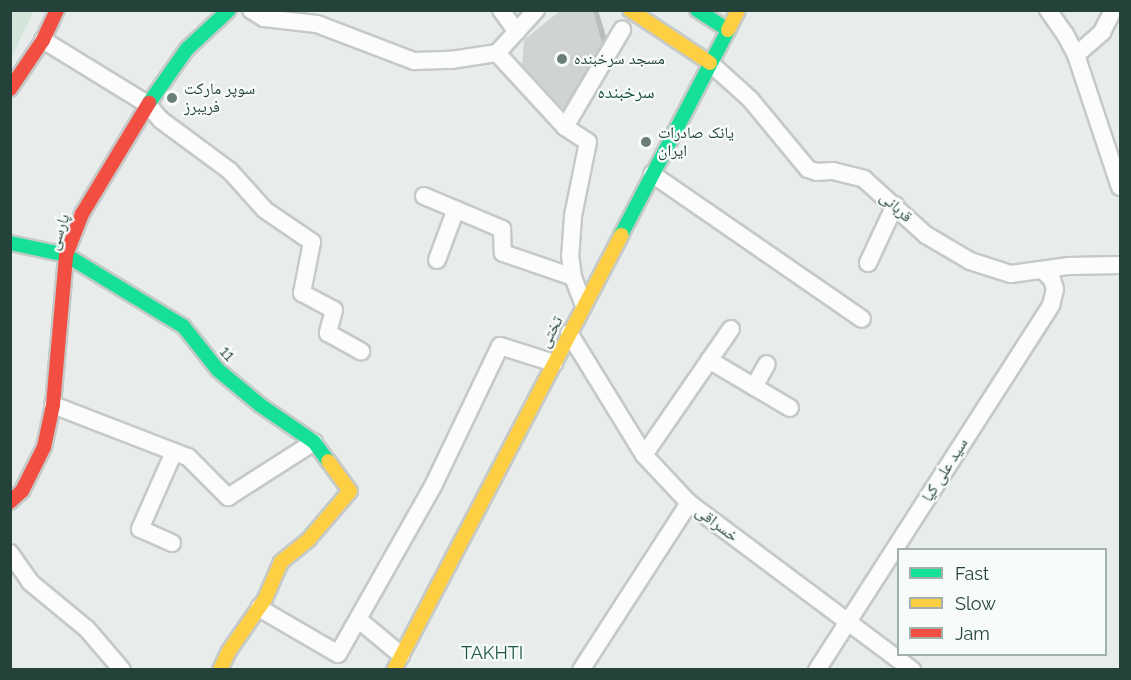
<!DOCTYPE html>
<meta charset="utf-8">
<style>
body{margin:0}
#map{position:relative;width:1131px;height:680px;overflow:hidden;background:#e8edeb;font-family:Raleway,"Noto Naskh Arabic",sans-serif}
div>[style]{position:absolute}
.green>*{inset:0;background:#d1e6d8}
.shadow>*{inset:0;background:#0003}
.building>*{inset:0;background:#cfd4d2}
.roads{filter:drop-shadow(2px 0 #c5cac8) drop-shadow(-2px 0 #c5cac8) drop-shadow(0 2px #c5cac8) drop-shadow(0 -2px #c5cac8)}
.street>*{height:16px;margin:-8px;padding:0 8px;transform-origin:8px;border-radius:8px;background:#fcfcfc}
.fast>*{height:14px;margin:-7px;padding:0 7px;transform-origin:7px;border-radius:7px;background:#16e098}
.slow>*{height:14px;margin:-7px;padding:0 7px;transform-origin:7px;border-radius:7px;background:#ffcf43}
.jam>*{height:14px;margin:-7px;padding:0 7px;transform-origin:7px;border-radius:7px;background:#f24e42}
.dots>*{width:16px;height:16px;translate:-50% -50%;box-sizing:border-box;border:3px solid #f7fbf9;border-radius:50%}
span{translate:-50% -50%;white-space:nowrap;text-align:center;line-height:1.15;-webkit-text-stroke:4.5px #f7fbf9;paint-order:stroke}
.poi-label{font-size:16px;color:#24423a}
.left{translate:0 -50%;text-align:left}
.street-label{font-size:16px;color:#24423a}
.neighbourhood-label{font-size:18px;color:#1f5548}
.frame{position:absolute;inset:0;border:12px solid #24423a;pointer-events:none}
.legend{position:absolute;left:897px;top:548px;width:210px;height:108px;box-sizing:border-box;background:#f7fbf9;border:2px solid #a3b1ad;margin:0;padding:8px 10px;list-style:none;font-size:18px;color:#24423a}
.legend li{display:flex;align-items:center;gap:12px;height:30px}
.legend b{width:30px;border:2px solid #a3b1ad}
</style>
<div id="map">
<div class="green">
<i style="clip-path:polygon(11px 10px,34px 11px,11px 58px,10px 11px)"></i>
</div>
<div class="shadow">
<i style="clip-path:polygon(563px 10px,598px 10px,611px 52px,573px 117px,524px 64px)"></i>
</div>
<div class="building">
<i style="clip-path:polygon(561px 10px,593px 10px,602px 43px,563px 109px,522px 65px,524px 40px)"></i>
</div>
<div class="roads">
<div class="street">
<i style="left:251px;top:10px;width:15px;rotate:32deg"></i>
<i style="left:264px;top:18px;width:53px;rotate:6.5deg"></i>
<i style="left:317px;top:24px;width:104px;rotate:20.9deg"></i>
<i style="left:414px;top:61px;width:37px;rotate:-2deg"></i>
<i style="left:451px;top:60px;width:47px;rotate:-8.7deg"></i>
<i style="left:497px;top:53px;width:58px;rotate:-47.8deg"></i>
<i style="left:501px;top:10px;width:27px;rotate:54deg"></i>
<i style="left:1048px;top:10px;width:29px;rotate:55deg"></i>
<i style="left:1065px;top:34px;width:24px;rotate:62deg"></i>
<i style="left:1076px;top:55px;width:139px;rotate:71.6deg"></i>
<i style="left:43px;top:40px;width:122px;rotate:31.6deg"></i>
<i style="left:147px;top:104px;width:21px;rotate:49deg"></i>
<i style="left:161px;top:120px;width:86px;rotate:36.5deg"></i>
<i style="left:230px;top:171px;width:52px;rotate:48.1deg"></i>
<i style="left:265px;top:210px;width:57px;rotate:34.2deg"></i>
<i style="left:312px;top:242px;width:52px;rotate:101.1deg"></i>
<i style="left:302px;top:293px;width:36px;rotate:28deg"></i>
<i style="left:334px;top:310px;width:24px;rotate:105deg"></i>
<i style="left:328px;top:333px;width:38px;rotate:29deg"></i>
<i style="left:497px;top:53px;width:100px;rotate:47.4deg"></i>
<i style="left:565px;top:127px;width:27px;rotate:33deg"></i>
<i style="left:588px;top:142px;width:76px;rotate:101.5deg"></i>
<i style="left:573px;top:216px;width:39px;rotate:94deg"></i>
<i style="left:570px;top:255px;width:22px;rotate:82deg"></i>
<i style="left:573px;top:277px;width:30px;rotate:69deg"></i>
<i style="left:1076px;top:55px;width:35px;rotate:-41deg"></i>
<i style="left:1102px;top:32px;width:25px;rotate:-63deg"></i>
<i style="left:710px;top:63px;width:54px;rotate:42deg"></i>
<i style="left:750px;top:99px;width:91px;rotate:50.4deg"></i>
<i style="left:808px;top:169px;width:9px;rotate:18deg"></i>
<i style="left:817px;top:172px;width:16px;rotate:-4deg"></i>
<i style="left:833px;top:171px;width:32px;rotate:14deg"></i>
<i style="left:864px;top:179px;width:84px;rotate:42.1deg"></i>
<i style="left:926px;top:235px;width:51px;rotate:30.6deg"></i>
<i style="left:970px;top:261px;width:43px;rotate:17.6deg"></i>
<i style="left:1011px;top:274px;width:59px;rotate:-7.9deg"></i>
<i style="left:1069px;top:266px;width:51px;rotate:-1.1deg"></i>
<i style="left:565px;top:127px;width:113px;rotate:-59.6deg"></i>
<i style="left:652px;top:174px;width:255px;rotate:34.6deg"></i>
<i style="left:424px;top:196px;width:85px;rotate:22.9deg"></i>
<i style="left:502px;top:229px;width:24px;rotate:88deg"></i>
<i style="left:503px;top:253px;width:74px;rotate:18.9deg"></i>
<i style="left:437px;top:260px;width:54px;rotate:-69.6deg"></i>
<i style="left:868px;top:263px;width:64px;rotate:-65deg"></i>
<i style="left:569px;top:333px;width:143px;rotate:58.4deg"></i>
<i style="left:644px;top:455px;width:66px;rotate:46.8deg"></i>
<i style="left:689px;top:503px;width:279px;rotate:36.8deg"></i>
<i style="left:709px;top:360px;width:94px;rotate:30.7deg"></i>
<i style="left:754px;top:387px;width:26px;rotate:-61deg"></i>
<i style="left:53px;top:405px;width:145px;rotate:21.1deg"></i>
<i style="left:188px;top:457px;width:57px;rotate:45deg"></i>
<i style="left:228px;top:497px;width:102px;rotate:-32.6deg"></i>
<i style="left:644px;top:455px;width:153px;rotate:-55.4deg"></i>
<i style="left:172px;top:543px;width:35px;rotate:-156deg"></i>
<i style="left:140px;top:529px;width:84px;rotate:-66.2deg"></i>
<i style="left:10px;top:553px;width:35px;rotate:55deg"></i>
<i style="left:30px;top:582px;width:74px;rotate:39.5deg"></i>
<i style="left:87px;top:629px;width:54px;rotate:49.5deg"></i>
<i style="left:259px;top:608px;width:91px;rotate:30.2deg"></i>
<i style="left:338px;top:654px;width:195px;rotate:-60.5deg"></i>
<i style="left:434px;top:484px;width:153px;rotate:-64.4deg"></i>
<i style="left:500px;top:346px;width:57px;rotate:17.5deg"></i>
<i style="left:359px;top:620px;width:55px;rotate:39.8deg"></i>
<i style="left:581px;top:670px;width:199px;rotate:-57.1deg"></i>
<i style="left:817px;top:670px;width:434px;rotate:-57.3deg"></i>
<i style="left:1051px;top:305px;width:16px;rotate:-76deg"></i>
<i style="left:1055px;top:289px;width:10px;rotate:-107deg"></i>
<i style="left:1052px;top:279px;width:13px;rotate:-138deg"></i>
</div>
<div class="fast">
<i style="left:149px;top:103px;width:66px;rotate:-54.9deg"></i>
<i style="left:187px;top:49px;width:57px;rotate:-42.9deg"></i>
<i style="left:621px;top:235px;width:231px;rotate:-62.4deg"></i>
<i style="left:728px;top:30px;width:37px;rotate:-147deg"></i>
<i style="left:10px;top:243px;width:57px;rotate:12.1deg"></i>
<i style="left:66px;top:255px;width:137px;rotate:31.3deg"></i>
<i style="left:183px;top:326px;width:56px;rotate:51.5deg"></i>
<i style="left:218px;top:370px;width:55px;rotate:39.8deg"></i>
<i style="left:260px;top:405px;width:65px;rotate:34.4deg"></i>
<i style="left:314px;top:442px;width:24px;rotate:54deg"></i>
</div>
<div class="slow">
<i style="left:630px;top:10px;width:96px;rotate:33.5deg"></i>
<i style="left:728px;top:30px;width:22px;rotate:-63deg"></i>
<i style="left:220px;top:670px;width:21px;rotate:-65deg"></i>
<i style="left:229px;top:651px;width:63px;rotate:-55.3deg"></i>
<i style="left:265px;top:599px;width:40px;rotate:-66.6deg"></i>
<i style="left:281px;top:562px;width:36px;rotate:-39deg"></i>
<i style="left:309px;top:539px;width:63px;rotate:-49.5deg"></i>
<i style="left:350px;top:491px;width:37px;rotate:-126deg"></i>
<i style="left:394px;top:670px;width:491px;rotate:-62.4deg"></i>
</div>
<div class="jam">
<i style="left:10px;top:89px;width:59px;rotate:-56deg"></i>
<i style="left:43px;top:40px;width:33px;rotate:-65deg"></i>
<i style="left:10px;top:502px;width:16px;rotate:-43deg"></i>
<i style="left:22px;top:491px;width:49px;rotate:-63.4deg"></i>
<i style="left:44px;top:447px;width:43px;rotate:-77.9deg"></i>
<i style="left:53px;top:405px;width:151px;rotate:-85deg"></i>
<i style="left:66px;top:255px;width:44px;rotate:-68.7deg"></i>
<i style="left:82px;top:214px;width:130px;rotate:-58.9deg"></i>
</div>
</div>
<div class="dots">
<i style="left:562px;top:59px;background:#697e78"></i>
<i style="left:172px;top:98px;background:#697e78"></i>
<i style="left:646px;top:142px;background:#697e78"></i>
</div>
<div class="poi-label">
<span class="left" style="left:574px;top:59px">مسجد سرخبنده</span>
<span class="left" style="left:184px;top:98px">سوپر مارکت<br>فریبرز</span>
<span class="left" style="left:658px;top:142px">یانک صادرات<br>ایران</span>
</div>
<div class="street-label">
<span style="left:896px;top:207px;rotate:42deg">قربانی</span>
<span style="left:59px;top:232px;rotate:-71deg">پارسی</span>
<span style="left:551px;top:332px;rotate:-62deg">تختی</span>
<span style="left:227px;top:354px;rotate:48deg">11</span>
<span style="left:945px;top:470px;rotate:-58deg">سید علی کیا</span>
<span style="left:717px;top:524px;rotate:37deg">خسراقی</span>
</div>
<div class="neighbourhood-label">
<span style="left:626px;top:92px">سرخبنده</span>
<span style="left:492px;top:653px">TAKHTI</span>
</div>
<div class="frame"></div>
<ul class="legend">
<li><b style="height:8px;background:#16e098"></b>Fast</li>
<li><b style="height:8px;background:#ffcf43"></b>Slow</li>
<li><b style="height:8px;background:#f24e42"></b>Jam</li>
</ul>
</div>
